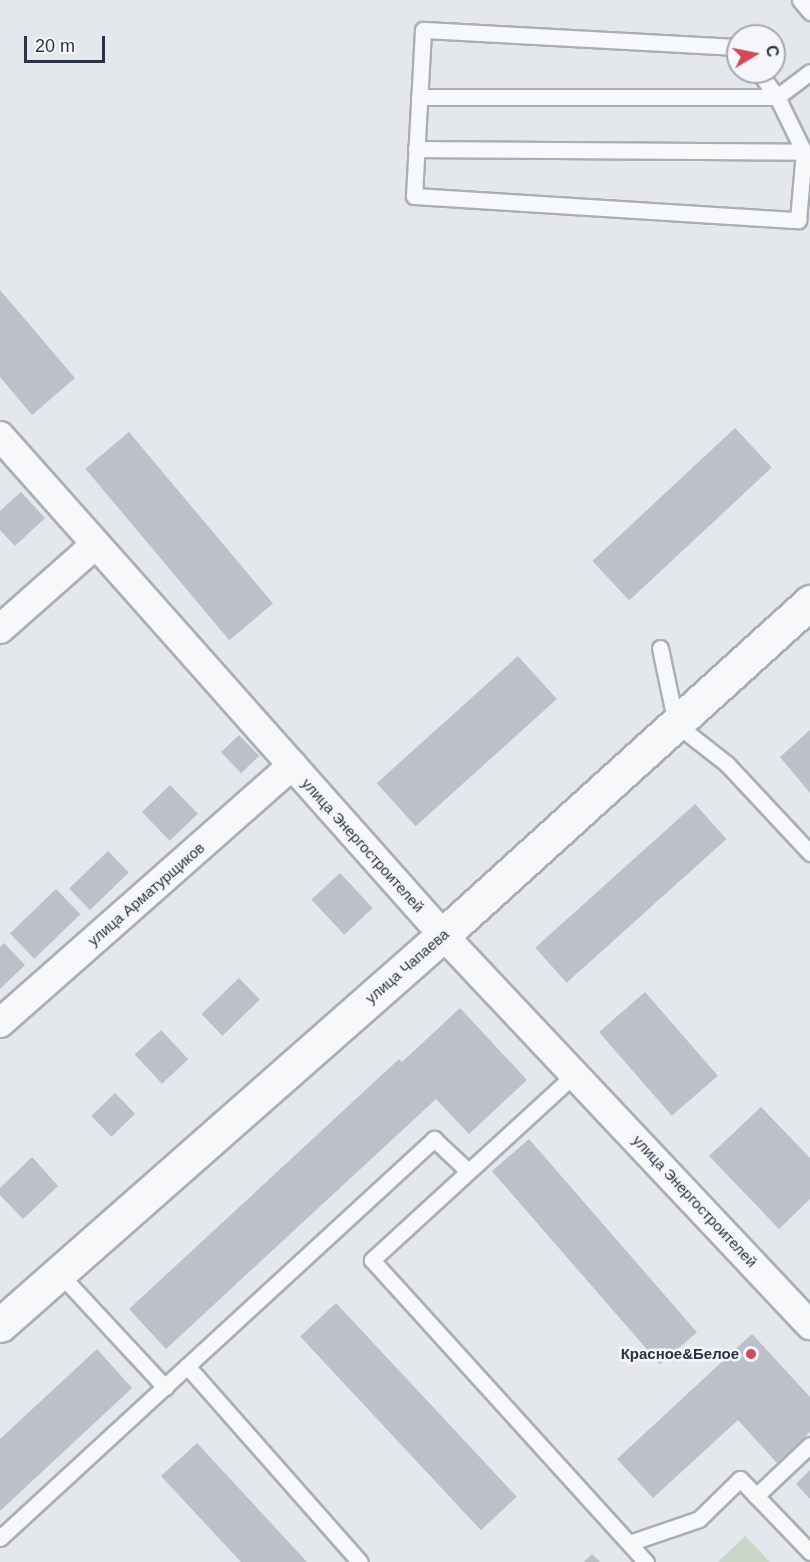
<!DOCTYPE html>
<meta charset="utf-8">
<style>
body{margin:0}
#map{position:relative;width:810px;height:1562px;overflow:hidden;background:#e4e7ec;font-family:Arial,sans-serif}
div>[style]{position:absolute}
.green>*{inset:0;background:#c9d6c5}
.building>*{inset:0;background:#bbc0ca;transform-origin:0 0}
.roads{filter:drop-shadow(2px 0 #a9aeb7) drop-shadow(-2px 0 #a9aeb7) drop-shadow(0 2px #a9aeb7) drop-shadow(0 -2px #a9aeb7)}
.service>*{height:15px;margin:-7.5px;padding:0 7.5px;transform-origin:7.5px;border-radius:7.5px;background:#f7f8fa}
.minor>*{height:28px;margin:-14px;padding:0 14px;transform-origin:14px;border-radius:14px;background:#f7f8fa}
.tertiary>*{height:33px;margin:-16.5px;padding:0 16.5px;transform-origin:16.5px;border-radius:16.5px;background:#f7f8fa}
.dots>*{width:16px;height:16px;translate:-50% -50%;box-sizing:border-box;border:3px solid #f4f6f9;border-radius:50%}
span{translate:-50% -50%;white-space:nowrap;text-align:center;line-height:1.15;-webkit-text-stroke:5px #f4f6f9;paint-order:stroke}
.street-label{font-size:15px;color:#2b3445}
.poi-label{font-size:15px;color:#2b3445;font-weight:700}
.right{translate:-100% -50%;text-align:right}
.north{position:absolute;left:726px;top:24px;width:60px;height:60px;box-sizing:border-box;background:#f4f6f9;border:2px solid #a4a8b1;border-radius:50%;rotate:80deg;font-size:16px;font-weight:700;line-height:24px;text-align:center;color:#2b3445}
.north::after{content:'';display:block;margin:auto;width:21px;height:27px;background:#d1495b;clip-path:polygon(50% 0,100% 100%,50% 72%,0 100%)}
.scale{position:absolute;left:24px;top:36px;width:81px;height:27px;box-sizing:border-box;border:3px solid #2b3445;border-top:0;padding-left:8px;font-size:18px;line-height:21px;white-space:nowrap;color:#2b3445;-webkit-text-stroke:4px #f4f6f9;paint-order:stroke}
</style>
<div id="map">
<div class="green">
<i style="clip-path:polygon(745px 1536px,770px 1562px,718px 1562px)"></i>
</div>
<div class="building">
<i style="clip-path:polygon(0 290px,75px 378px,32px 415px,0 377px)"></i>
<i style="left:735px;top:428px;width:54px;height:195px;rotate:47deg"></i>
<i style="left:129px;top:432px;width:224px;height:57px;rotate:50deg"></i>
<i style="clip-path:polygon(21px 492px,45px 518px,15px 546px,0 530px,0 511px)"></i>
<i style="left:518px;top:656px;width:58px;height:190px;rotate:48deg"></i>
<i style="clip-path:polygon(810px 730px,810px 793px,780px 757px)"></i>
<i style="left:239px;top:735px;width:29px;height:25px;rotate:46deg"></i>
<i style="left:170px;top:785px;width:40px;height:39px;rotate:46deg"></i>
<i style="left:695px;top:804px;width:47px;height:215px;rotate:48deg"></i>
<i style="left:108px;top:851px;width:30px;height:54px;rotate:46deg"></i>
<i style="left:340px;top:873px;width:48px;height:39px;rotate:47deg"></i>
<i style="left:56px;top:889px;width:35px;height:64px;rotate:46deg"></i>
<i style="clip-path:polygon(4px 943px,25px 965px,0 989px,0 947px)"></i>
<i style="left:239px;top:978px;width:30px;height:52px;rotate:46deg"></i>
<i style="left:645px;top:992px;width:111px;height:61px;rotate:49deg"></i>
<i style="clip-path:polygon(460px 1008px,527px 1080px,469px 1134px,436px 1099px,166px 1349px,129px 1309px,399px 1059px,402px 1062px)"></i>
<i style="left:161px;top:1030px;width:40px;height:36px;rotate:47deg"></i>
<i style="left:115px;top:1093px;width:29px;height:33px;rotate:46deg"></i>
<i style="clip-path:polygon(761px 1107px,810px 1158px,810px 1199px,779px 1229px,709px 1156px)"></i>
<i style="left:529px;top:1139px;width:256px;height:49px;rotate:49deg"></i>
<i style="clip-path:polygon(32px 1157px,58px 1186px,23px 1219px,0 1195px,0 1188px)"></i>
<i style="left:336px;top:1303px;width:265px;height:49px;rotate:47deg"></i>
<i style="clip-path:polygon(752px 1334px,810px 1397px,810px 1432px,777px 1463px,738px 1420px,653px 1498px,617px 1459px)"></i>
<i style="clip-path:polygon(97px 1349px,132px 1388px,0 1511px,0 1439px)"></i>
<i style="clip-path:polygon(197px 1443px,307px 1562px,241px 1562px,161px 1476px)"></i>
<i style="clip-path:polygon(810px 1470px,810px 1499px,796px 1484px)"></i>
<i style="clip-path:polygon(592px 1554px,600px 1562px,584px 1562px)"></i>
</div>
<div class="roads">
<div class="service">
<i style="left:800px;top:0;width:16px;rotate:50deg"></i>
<i style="left:738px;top:47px;width:315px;rotate:-176.9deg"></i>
<i style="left:423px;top:30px;width:166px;rotate:93.1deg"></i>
<i style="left:414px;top:196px;width:385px;rotate:3.6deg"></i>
<i style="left:798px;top:220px;width:68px;rotate:-85deg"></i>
<i style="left:804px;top:152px;width:61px;rotate:-116.1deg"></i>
<i style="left:777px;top:97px;width:31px;rotate:-126deg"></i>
<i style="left:419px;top:97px;width:358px"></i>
<i style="left:777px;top:97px;width:41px;rotate:-37.1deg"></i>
<i style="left:416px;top:149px;width:388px;rotate:0.4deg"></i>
<i style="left:660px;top:648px;width:78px;rotate:78.1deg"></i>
<i style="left:676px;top:724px;width:65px;rotate:38.1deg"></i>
<i style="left:727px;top:764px;width:122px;rotate:47deg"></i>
<i style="left:576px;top:1073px;width:277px;rotate:137.5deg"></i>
<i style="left:372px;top:1260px;width:408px;rotate:47.8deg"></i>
<i style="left:59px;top:1273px;width:156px;rotate:47.1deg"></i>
<i style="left:187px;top:1366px;width:261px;rotate:48.6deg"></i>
<i style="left:756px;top:1496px;width:74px;rotate:-43.4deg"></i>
<i style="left:0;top:1538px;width:590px;rotate:-42.59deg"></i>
<i style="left:434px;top:1139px;width:45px;rotate:43.2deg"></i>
<i style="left:629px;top:1543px;width:74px;rotate:-18.9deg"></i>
<i style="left:699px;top:1519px;width:57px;rotate:-44.3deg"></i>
<i style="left:740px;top:1479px;width:101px;rotate:46.2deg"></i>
</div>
<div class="minor">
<i style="left:0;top:436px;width:667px;rotate:48.4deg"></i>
<i style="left:443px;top:935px;width:536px;rotate:46.74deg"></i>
<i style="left:0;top:629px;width:128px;rotate:-41.5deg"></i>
<i style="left:0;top:1023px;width:390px;rotate:-41.4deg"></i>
</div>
<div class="tertiary">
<i style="left:0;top:1325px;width:590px;rotate:-41.36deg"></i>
<i style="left:443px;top:935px;width:496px;rotate:-42.2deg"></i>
</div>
</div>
<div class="dots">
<i style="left:751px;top:1354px;background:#d1495b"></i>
</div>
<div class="street-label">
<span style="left:363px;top:845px;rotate:48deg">улица Энергостроителей</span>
<span style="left:146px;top:894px;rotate:-41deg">улица Арматурщиков</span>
<span style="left:407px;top:966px;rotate:-41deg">улица Чапаева</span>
<span style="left:695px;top:1201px;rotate:47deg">улица Энергостроителей</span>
</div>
<div class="poi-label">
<span class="right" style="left:739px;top:1354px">Красное&amp;Белое</span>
</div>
<div class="north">С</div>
<div class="scale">20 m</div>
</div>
